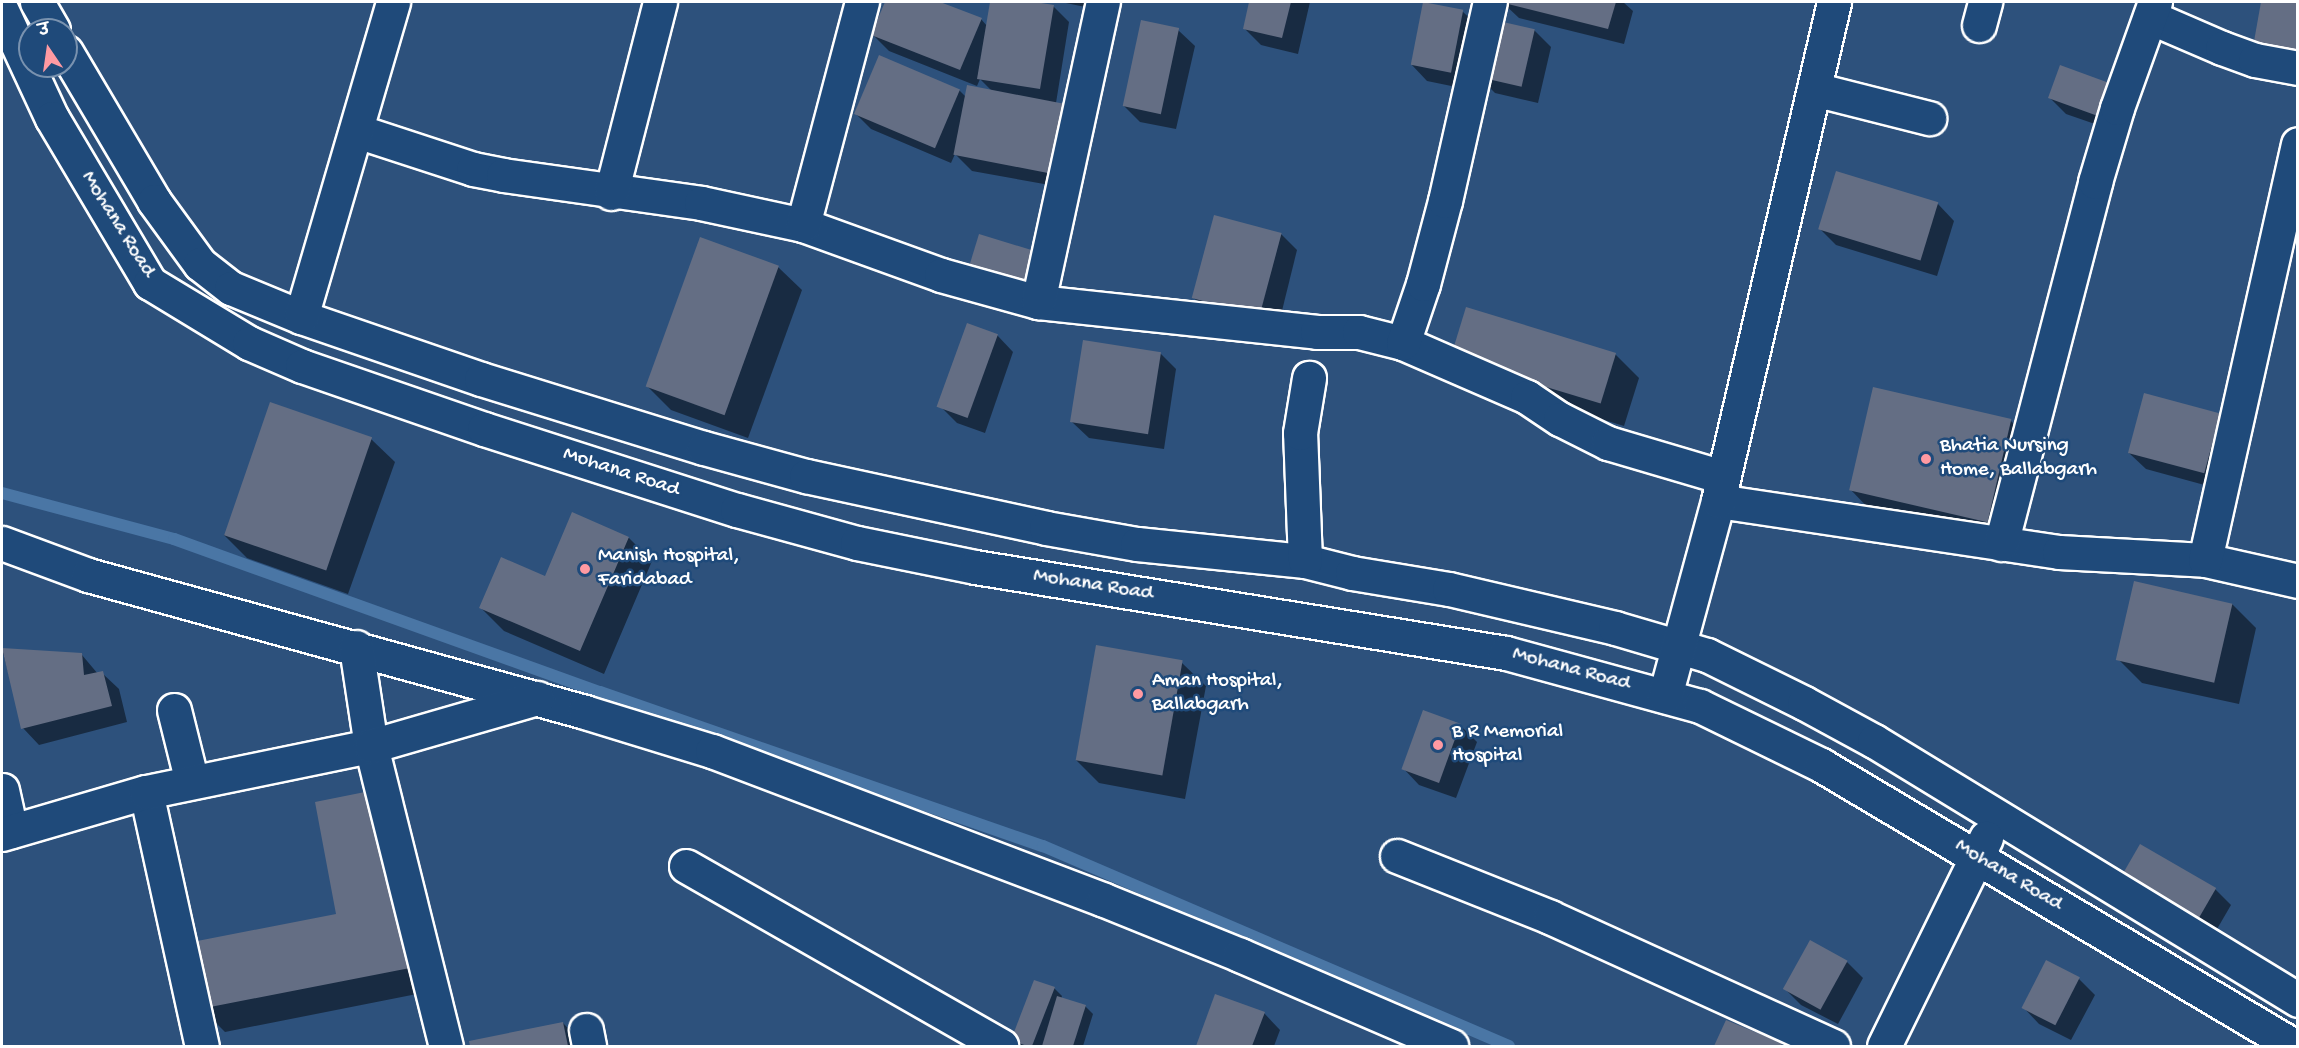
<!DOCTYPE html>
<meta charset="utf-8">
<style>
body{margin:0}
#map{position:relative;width:2299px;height:1048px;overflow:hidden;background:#2d517c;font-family:"Gochi Hand","Playpen Sans Deva",sans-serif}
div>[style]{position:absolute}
.shadow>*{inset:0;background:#0007}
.stream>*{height:12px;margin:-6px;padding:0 6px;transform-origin:6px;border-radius:6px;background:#4a76a5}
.building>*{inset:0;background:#646e84;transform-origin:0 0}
.roads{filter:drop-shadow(2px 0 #fff) drop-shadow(-2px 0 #fff) drop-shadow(0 2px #fff) drop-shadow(0 -2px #fff)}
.minor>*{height:33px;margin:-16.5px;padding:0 16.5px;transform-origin:16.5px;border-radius:16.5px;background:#1f4a7a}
.dots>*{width:16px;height:16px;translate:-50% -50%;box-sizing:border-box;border:3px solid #1f4a7a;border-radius:50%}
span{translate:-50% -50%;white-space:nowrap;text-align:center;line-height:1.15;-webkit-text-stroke:5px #1f4a7a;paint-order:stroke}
.street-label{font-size:21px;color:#fff}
.poi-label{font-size:21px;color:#fff}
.left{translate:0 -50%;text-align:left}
.frame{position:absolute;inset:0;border:3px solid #fff;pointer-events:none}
.north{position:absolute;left:18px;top:18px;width:60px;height:60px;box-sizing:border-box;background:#1f4a7a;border:2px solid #7992af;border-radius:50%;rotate:347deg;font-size:16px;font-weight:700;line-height:24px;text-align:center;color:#fff}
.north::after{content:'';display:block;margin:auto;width:21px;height:27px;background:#ff9aa2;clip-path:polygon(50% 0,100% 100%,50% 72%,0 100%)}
</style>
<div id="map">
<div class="shadow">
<i style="clip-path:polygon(886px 2px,936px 2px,981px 19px,987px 26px,991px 2px,1026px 2px,1053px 6px,1069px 22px,1056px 103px,1072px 189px,972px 171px,955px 154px,951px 163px,871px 129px,855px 113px,959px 90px,966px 97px,992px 91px,980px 79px,977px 86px,889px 51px,873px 35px)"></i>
<i style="clip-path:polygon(1061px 2px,1102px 2px,1100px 10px)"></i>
<i style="clip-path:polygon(1251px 2px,1310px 2px,1298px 54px,1261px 45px,1245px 29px)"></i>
<i style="clip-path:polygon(1502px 2px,1623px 2px,1633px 11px,1624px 44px,1519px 18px)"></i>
<i style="clip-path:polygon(1462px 11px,1479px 27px,1466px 89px,1427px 81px,1411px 64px)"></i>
<i style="clip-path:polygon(1178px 30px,1195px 46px,1176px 129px,1140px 122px,1124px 106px)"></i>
<i style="clip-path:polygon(1534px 30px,1551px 47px,1538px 103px,1495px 93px,1479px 77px)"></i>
<i style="clip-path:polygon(2061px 67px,2118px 132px,2066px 114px,2050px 98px)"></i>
<i style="clip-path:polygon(1938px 204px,1954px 221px,1937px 276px,1836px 245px,1819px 228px)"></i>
<i style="clip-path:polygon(1281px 234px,1297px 250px,1277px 331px,1210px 314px,1194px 298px)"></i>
<i style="clip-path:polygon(778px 267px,802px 290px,748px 438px,671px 410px,648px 387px)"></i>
<i style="clip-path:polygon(997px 335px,1013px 352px,985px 433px,957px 423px,941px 407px)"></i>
<i style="clip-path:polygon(1160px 353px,1176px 369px,1164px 449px,1089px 438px,1072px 422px)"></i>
<i style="clip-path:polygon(1615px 354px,1639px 378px,1624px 426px,1476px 381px)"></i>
<i style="clip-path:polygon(2219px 415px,2235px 431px,2219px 489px,2146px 469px,2129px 453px)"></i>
<i style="clip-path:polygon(2011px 421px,2034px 445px,2010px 545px,1873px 513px,1850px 489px)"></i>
<i style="clip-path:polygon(371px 439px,395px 462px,348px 594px,247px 558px,224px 535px)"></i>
<i style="clip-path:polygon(572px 514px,629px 538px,652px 561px,604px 674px,504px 631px,481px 608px,546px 578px)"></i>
<i style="clip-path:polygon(2232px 604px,2256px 628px,2239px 704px,2142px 683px,2119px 660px)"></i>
<i style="clip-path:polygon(2px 649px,82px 655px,98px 674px,102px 673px,119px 689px,127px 722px,39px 745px,23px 728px)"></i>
<i style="clip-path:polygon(1182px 663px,1206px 686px,1185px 799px,1099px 783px,1076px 760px)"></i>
<i style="clip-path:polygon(1460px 725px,1477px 742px,1456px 798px,1419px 785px,1403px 768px)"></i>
<i style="clip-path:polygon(317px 803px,432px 991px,225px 1032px,201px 1008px,338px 916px)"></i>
<i style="clip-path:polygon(2215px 889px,2231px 905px,2206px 948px,2131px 904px)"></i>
<i style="clip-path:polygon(1847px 962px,1863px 978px,1838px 1024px,1801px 1005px,1785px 989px)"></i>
<i style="clip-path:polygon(2079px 979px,2095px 995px,2071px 1040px,2039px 1024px,2023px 1007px)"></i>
<i style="clip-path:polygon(1054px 988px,1062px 996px,1061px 999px,1085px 1006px,1093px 1014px,1083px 1046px,1020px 1046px,1013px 1040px)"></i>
<i style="clip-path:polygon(1216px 996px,1264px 1013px,1280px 1030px,1274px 1046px,1198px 1046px)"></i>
<i style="clip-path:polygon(1726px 1022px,1781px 1045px,1783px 1046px,1716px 1046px)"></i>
<i style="clip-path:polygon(563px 1023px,579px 1040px,581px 1046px,471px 1046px,470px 1042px)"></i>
</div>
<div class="stream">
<i style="left:2px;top:493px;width:178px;rotate:15deg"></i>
<i style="left:174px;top:539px;width:453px;rotate:19.8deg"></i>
<i style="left:600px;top:692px;width:469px;rotate:19.2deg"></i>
<i style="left:1043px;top:846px;width:507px;rotate:23.23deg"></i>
</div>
<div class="building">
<i style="clip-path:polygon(885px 2px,940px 2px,982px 18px,960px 70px,871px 35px)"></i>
<i style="clip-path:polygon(990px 2px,1035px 2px,1054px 5px,1040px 89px,977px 79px)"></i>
<i style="clip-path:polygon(1249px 2px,1291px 2px,1282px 38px,1243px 29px)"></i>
<i style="left:1423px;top:2px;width:41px;height:64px;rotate:11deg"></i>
<i style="clip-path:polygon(1500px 2px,1616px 2px,1608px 29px)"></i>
<i style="clip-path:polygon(2261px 2px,2298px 2px,2298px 54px,2253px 47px)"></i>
<i style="left:1490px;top:19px;width:46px;height:59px;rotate:13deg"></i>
<i style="left:1141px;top:20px;width:39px;height:88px;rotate:12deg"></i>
<i style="left:879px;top:55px;width:88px;height:64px;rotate:23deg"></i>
<i style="left:2060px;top:65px;width:56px;height:35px;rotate:20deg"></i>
<i style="left:967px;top:85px;width:104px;height:71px;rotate:11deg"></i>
<i style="left:1836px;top:171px;width:107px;height:61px;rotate:17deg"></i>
<i style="left:1214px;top:215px;width:70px;height:86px;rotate:15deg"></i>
<i style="left:979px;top:234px;width:71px;height:46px;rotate:17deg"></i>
<i style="left:700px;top:237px;width:84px;height:159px;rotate:20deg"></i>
<i style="left:1466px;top:307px;width:157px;height:53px;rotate:17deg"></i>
<i style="left:967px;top:323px;width:33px;height:89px;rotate:20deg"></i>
<i style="left:1083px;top:340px;width:79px;height:83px;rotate:9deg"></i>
<i style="left:1873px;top:387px;width:142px;height:106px;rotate:13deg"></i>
<i style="left:2144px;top:393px;width:79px;height:62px;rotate:15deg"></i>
<i style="left:270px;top:402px;width:108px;height:141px;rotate:19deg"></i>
<i style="clip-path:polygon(572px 512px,629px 537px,580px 651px,479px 608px,501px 557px,545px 576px)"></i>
<i style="left:2134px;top:581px;width:101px;height:81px;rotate:13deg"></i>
<i style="left:1096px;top:645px;width:88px;height:117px;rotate:10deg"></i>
<i style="clip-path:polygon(2px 648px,82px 653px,84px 675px,103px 671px,112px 706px,21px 729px)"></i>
<i style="left:1423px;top:710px;width:40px;height:63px;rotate:20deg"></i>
<i style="clip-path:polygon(375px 790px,410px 968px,200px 1009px,187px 943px,336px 914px,315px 802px)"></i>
<i style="left:2140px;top:844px;width:88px;height:52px;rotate:30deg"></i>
<i style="left:1810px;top:940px;width:43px;height:56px;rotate:29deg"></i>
<i style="left:2046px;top:960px;width:38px;height:54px;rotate:27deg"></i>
<i style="clip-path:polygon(1034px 980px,1055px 987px,1032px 1046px,1027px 1046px,1011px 1040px)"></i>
<i style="clip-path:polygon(1215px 994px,1265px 1012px,1252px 1046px,1196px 1046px)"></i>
<i style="clip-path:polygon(1057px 996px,1086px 1005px,1073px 1046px,1042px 1046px)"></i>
<i style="clip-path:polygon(1726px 1020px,1782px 1043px,1781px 1046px,1714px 1046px)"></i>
<i style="clip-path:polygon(563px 1022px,568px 1046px,470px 1046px,469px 1041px)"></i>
</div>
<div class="roads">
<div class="minor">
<i style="left:37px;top:2px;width:32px;rotate:60deg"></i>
<i style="left:2px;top:11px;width:118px;rotate:65deg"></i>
<i style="left:52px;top:118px;width:192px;rotate:59.3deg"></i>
<i style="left:150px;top:283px;width:116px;rotate:31.2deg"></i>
<i style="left:249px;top:343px;width:58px;rotate:23.5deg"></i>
<i style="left:302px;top:366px;width:193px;rotate:19.1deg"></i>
<i style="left:484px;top:429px;width:266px;rotate:17.8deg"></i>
<i style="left:737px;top:510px;width:124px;rotate:15.4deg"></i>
<i style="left:857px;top:543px;width:120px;rotate:11.5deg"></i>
<i style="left:975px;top:567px;width:538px;rotate:9.2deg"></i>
<i style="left:1506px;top:653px;width:201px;rotate:15.3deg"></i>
<i style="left:1700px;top:706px;width:135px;rotate:26deg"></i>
<i style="left:1821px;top:765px;width:550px;rotate:30.71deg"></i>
<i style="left:2150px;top:17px;width:78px;rotate:23.3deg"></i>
<i style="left:2222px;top:48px;width:35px;rotate:20deg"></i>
<i style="left:2255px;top:60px;width:44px;rotate:10.5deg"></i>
<i style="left:1979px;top:25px;width:24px;rotate:-75deg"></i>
<i style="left:66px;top:52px;width:173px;rotate:59.4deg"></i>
<i style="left:154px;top:201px;width:78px;rotate:53.9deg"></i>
<i style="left:200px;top:264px;width:39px;rotate:38deg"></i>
<i style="left:231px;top:288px;width:76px;rotate:22.5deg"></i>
<i style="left:301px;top:317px;width:190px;rotate:19deg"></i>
<i style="left:481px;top:379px;width:233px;rotate:17.2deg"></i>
<i style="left:704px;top:448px;width:106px;rotate:15.4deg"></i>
<i style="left:806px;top:476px;width:246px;rotate:12.2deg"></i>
<i style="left:1046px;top:528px;width:92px;rotate:10deg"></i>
<i style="left:1137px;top:544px;width:169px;rotate:5.8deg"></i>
<i style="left:1305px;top:561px;width:49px;rotate:14.3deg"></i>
<i style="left:1352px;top:573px;width:98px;rotate:9.4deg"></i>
<i style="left:1449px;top:589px;width:171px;rotate:13.2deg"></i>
<i style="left:1615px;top:628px;width:96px;rotate:16.4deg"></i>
<i style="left:1707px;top:655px;width:108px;rotate:26.3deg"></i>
<i style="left:1804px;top:703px;width:80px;rotate:28.5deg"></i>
<i style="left:1874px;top:741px;width:497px;rotate:31.4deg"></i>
<i style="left:1814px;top:89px;width:119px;rotate:14.2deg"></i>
<i style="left:357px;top:131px;width:122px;rotate:18.1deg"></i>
<i style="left:473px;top:169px;width:31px;rotate:11deg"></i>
<i style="left:503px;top:175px;width:200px;rotate:8deg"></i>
<i style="left:701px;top:203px;width:104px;rotate:12.2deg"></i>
<i style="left:803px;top:225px;width:147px;rotate:19.9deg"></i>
<i style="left:941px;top:275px;width:101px;rotate:15.6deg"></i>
<i style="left:1038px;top:302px;width:281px;rotate:6.1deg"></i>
<i style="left:1317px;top:332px;width:42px"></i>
<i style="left:1359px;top:332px;width:45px;rotate:14deg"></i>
<i style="left:1403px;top:343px;width:135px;rotate:23.5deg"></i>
<i style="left:1527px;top:397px;width:40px;rotate:34deg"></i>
<i style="left:1560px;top:419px;width:54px;rotate:26.6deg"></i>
<i style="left:1608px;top:443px;width:120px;rotate:16.5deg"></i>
<i style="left:611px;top:193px;width:197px;rotate:-75.6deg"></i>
<i style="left:803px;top:225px;width:231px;rotate:-75.2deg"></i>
<i style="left:1038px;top:302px;width:307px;rotate:-77.8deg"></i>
<i style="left:301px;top:317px;width:328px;rotate:-73.7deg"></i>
<i style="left:1403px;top:343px;width:62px;rotate:-71.3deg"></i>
<i style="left:1423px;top:284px;width:86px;rotate:-75.2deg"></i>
<i style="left:1445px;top:201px;width:204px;rotate:-77.3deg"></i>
<i style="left:1718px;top:501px;width:345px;rotate:8.5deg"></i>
<i style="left:2059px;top:552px;width:146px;rotate:3.1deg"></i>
<i style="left:2205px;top:560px;width:95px;rotate:12.7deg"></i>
<i style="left:2px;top:543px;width:92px;rotate:20.4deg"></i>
<i style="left:88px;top:575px;width:516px;rotate:15.41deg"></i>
<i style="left:585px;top:712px;width:133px;rotate:17.1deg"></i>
<i style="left:712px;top:751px;width:419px;rotate:20.8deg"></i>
<i style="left:1104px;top:900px;width:147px;rotate:22deg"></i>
<i style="left:1240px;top:955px;width:230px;rotate:23.3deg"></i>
<i style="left:2001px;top:544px;width:374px;rotate:-75.4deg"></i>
<i style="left:2095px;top:182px;width:77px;rotate:-73.4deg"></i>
<i style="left:2117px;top:108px;width:113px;rotate:-70.3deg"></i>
<i style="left:2205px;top:560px;width:426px;rotate:-77.4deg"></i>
<i style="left:1305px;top:561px;width:128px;rotate:-92.2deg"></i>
<i style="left:1300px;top:433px;width:56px;rotate:-80.7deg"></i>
<i style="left:356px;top:647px;width:100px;rotate:81.4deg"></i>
<i style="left:371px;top:746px;width:309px;rotate:76deg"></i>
<i style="left:1665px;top:696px;width:202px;rotate:-74.8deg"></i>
<i style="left:1718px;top:501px;width:512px;rotate:-76.91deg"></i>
<i style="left:174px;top:710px;width:74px;rotate:76deg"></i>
<i style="left:2px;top:790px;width:42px;rotate:77.6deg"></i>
<i style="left:146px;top:792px;width:260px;rotate:77.6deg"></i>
<i style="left:2px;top:834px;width:150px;rotate:-16.3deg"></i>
<i style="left:146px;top:792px;width:230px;rotate:-11.6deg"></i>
<i style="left:371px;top:746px;width:173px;rotate:-16.1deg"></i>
<i style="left:1397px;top:856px;width:165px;rotate:21.7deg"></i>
<i style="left:1550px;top:917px;width:311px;rotate:24.5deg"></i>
<i style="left:686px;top:866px;width:363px;rotate:29.7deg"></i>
<i style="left:586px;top:1030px;width:16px;rotate:79deg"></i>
<i style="left:1884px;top:1046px;width:232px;rotate:-63.9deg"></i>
</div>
</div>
<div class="dots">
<i style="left:1926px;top:459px;background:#ff9aa2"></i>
<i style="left:585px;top:569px;background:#ff9aa2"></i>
<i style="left:1138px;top:694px;background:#ff9aa2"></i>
<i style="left:1438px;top:745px;background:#ff9aa2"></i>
</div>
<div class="street-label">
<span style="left:117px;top:225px;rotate:58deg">Mohana Road</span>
<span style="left:621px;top:473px;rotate:18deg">Mohana Road</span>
<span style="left:1093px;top:586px;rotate:9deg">Mohana Road</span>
<span style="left:1571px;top:670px;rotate:15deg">Mohana Road</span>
<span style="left:2008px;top:876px;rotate:31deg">Mohana Road</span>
</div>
<div class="poi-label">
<span class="left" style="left:1940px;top:459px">Bhatia Nursing<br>Home, Ballabgarh</span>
<span class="left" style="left:598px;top:569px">Manish Hospital,<br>Faridabad</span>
<span class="left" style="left:1152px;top:694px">Aman Hospital,<br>Ballabgarh</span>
<span class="left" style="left:1452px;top:745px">B R Memorial<br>Hospital</span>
</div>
<div class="frame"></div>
<div class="north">उ</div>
</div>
